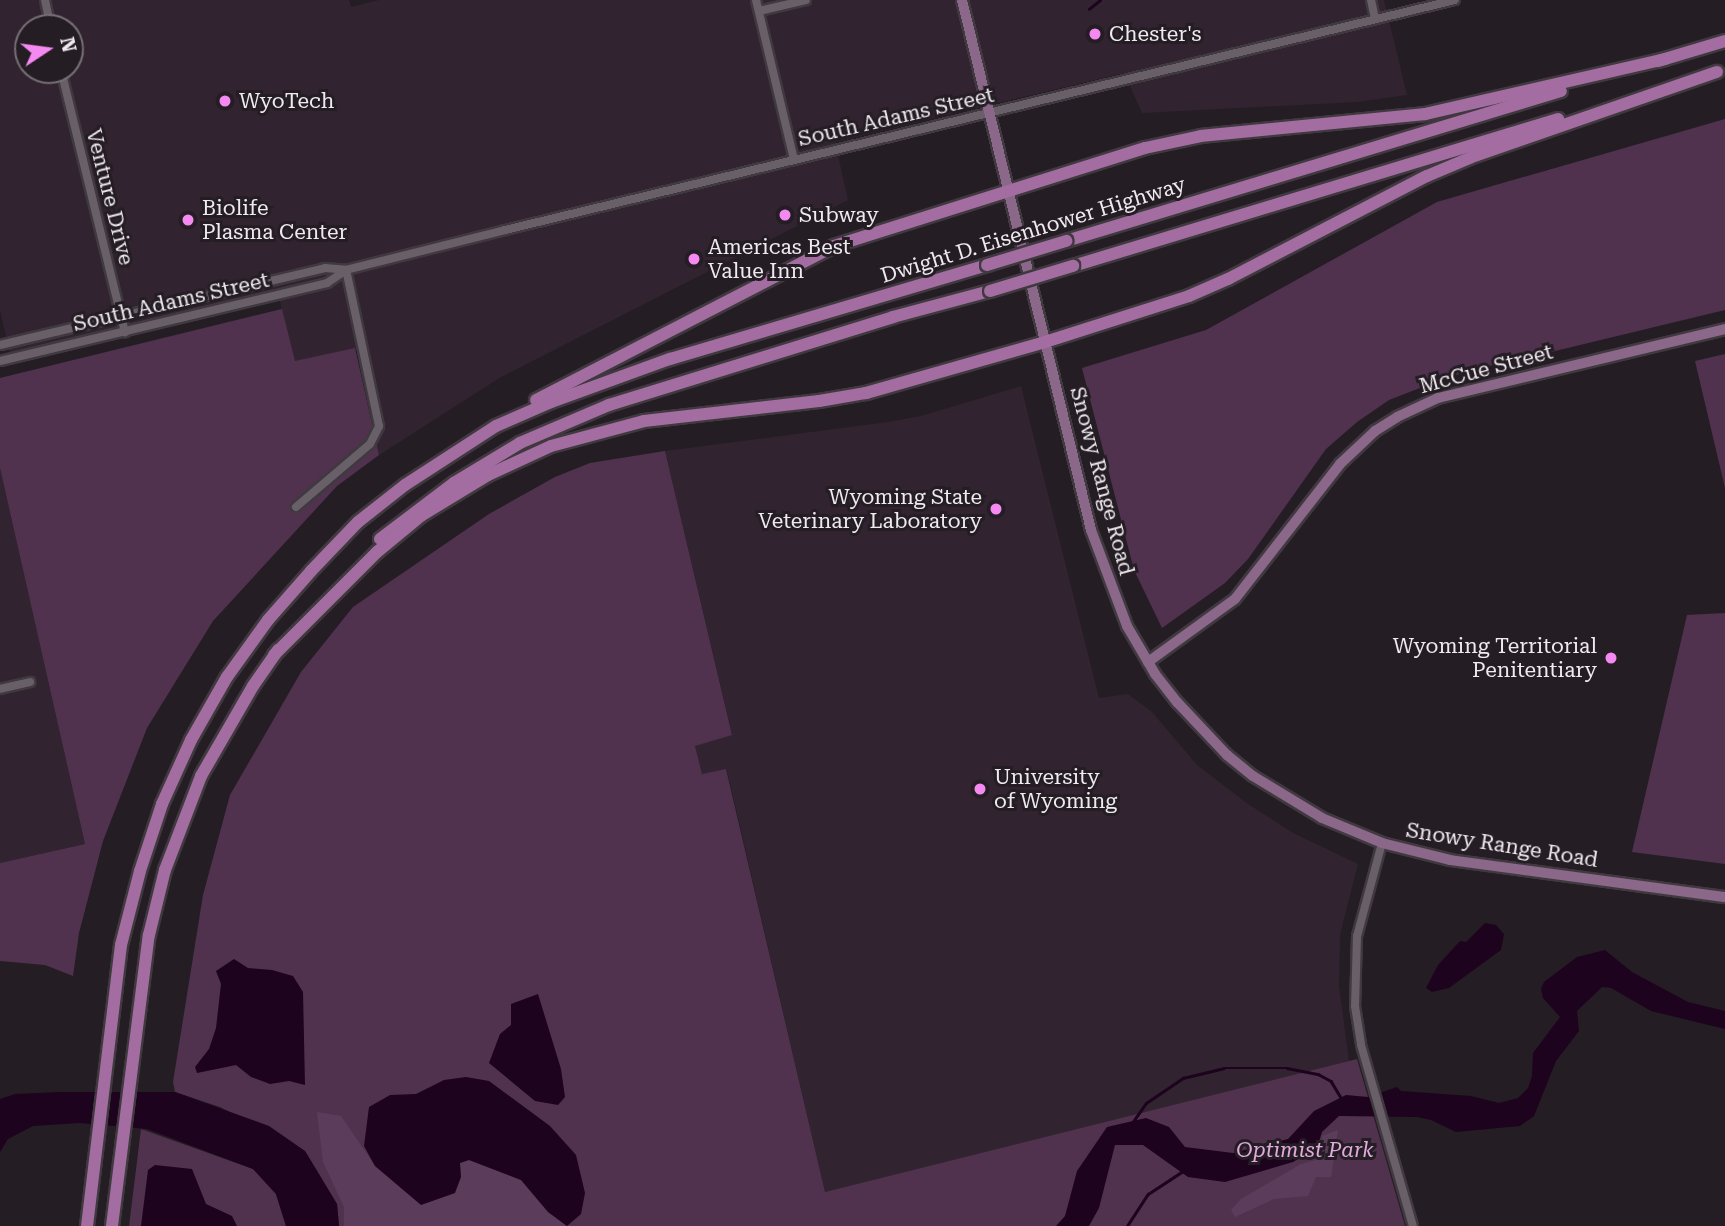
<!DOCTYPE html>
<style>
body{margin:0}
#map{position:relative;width:1725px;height:1226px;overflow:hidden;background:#251d24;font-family:"Roboto Serif",serif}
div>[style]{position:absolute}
.built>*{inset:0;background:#312430}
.green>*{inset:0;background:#50324f}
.forest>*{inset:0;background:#5c3c5b}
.water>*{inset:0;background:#1d031d}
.stream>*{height:2.5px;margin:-1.25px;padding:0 1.25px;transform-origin:1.25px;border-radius:1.25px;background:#1d031d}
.roads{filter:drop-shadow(2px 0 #40393f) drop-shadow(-2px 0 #40393f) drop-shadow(0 2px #40393f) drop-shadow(0 -2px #40393f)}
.minor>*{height:8px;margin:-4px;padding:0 4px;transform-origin:4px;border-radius:4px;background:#685f68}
.major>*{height:10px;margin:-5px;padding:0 5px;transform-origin:5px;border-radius:5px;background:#8b678a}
.highway>*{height:12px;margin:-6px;padding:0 6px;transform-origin:6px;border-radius:6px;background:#a36da1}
.bridges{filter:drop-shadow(2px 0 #40393f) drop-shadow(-2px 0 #40393f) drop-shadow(0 2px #40393f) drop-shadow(0 -2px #40393f)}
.highway-bridge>*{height:12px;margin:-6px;padding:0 6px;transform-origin:6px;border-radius:6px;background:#a36da1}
.dots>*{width:19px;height:19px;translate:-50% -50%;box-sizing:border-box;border:4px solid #251d24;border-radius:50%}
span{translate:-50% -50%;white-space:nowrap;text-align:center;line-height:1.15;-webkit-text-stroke:6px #251d24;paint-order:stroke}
.poi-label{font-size:21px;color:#efeaef}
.left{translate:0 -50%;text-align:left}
.right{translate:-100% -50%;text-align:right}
.street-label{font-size:21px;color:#efeaef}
.park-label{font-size:21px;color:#e2a9df;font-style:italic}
.north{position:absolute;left:14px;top:14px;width:70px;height:70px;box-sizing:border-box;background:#251d24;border:2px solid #766f75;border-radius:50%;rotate:77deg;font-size:19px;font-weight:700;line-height:28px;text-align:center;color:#efeaef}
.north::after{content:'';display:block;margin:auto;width:24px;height:32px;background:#f489f1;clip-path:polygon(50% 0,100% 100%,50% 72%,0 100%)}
</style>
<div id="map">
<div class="built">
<i style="clip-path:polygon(evenodd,0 0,349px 0,351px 7px,379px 0,1384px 0,1407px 95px,1357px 102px,1142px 113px,1124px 73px,835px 142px,848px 200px,501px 377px,379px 455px,356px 349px,294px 362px,279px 297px,12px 362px,0 310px,0 0,28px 28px,70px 28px,70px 70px,28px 70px,28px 28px)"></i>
<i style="clip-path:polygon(1021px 386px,1099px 698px,1128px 694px,1152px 712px,1197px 765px,1248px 804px,1293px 833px,1358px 864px,1340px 934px,1339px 986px,1349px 1061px,825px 1192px,727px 770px,702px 774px,695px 746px,732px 734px,665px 451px,888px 422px,921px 416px)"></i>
<i style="clip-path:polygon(0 468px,85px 844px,0 863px)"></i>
</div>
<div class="green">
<i style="clip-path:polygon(1725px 119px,1725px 310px,1448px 377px,1389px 400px,1357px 422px,1326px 449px,1248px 559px,1225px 583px,1162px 628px,1134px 570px,1082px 368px,1206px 330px,1437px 202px)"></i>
<i style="clip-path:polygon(282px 309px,295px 361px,355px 348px,379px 455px,337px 486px,213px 621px,147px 728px,103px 841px,79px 933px,73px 976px,45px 965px,0 961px,0 863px,85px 844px,0 468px,0 378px)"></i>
<i style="clip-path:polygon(1725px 354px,1725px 488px,1695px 361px)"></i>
<i style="clip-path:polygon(665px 451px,732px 735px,695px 746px,702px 774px,726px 769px,825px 1192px,1357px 1059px,1405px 1226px,339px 1226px,337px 1204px,305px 1151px,220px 1107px,175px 1092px,173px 1082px,203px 895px,230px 795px,301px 672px,353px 607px,489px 514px,555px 477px,590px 463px)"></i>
<i style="clip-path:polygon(1725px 613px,1725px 864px,1632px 852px,1687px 615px)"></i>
<i style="clip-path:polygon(141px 1129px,253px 1169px,276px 1194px,286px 1226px,129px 1226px)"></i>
</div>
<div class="forest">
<i style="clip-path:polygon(317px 1112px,341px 1116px,375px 1166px,421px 1205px,461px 1177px,460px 1163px,469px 1160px,521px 1180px,548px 1212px,566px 1226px,344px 1226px,344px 1207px,323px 1162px)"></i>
<i style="clip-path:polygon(1338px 1130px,1331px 1177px,1316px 1177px,1308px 1196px,1274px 1199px,1235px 1217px,1231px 1210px,1241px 1199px,1301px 1164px,1316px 1160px,1324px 1150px,1322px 1136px)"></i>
</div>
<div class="water">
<i style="clip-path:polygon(1485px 923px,1496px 925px,1504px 934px,1501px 950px,1449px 988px,1432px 992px,1426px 988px,1438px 965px,1460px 941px,1466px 942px)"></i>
<i style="clip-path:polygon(1605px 950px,1632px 972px,1688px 1002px,1725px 1011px,1725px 1029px,1651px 1011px,1611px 988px,1602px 987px,1577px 1011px,1579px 1031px,1556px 1061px,1534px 1116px,1520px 1126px,1456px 1132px,1431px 1120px,1417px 1117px,1339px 1116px,1322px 1132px,1317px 1148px,1293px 1162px,1225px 1182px,1188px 1177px,1143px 1145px,1115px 1145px,1099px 1208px,1089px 1226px,1056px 1226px,1065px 1216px,1077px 1171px,1107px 1127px,1146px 1118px,1169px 1127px,1185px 1147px,1233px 1153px,1288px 1139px,1314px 1111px,1346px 1095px,1368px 1097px,1397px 1087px,1401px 1091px,1471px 1096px,1499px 1103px,1518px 1098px,1528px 1088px,1532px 1076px,1533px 1053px,1560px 1017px,1543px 998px,1541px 989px,1544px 982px,1577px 957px)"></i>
<i style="clip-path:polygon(234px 959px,248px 968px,272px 970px,293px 976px,303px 992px,305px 1085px,289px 1081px,270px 1084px,251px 1077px,236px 1065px,197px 1073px,195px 1067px,209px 1049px,216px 1028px,221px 984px,216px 971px)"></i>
<i style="clip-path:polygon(538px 994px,561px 1069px,565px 1097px,558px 1105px,535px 1101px,489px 1063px,500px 1034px,511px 1025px,511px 1004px)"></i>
<i style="clip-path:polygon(466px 1077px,489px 1081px,550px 1126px,576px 1155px,585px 1193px,581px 1214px,567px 1226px,548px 1212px,521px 1180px,469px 1160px,460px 1163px,461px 1177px,455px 1193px,421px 1205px,375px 1166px,364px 1146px,369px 1107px,390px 1095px,416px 1094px,444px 1080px)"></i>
<i style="clip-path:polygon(61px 1092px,175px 1092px,269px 1126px,305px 1151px,337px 1204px,339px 1226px,286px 1226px,276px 1194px,253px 1169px,147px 1129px,80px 1123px,33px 1126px,8px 1139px,0 1152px,0 1099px,15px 1094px)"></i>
<i style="clip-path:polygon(155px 1165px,192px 1169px,206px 1204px,232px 1216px,237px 1226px,141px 1226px,148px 1170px)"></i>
</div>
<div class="stream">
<i style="left:1089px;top:9px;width:14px;rotate:-39deg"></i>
<i style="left:1132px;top:1123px;width:24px;rotate:-55deg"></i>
<i style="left:1146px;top:1103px;width:45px;rotate:-34deg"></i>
<i style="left:1183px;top:1078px;width:42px;rotate:-13.7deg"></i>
<i style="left:1224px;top:1068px;width:63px"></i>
<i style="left:1287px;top:1068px;width:32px;rotate:11deg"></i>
<i style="left:1318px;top:1074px;width:15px;rotate:28deg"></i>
<i style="left:1331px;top:1081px;width:21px;rotate:59deg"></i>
<i style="left:1127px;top:1226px;width:38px;rotate:-57deg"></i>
<i style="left:1148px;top:1194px;width:42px;rotate:-33.3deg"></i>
</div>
<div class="roads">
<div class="minor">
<i style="left:45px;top:0;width:29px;rotate:78deg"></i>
<i style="left:756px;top:0;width:163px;rotate:76.6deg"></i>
<i style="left:1371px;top:0;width:19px;rotate:78deg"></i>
<i style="left:759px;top:11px;width:48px;rotate:-13.2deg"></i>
<i style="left:61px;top:70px;width:270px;rotate:76.3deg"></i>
<i style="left:0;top:345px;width:334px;rotate:-13.3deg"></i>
<i style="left:325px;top:268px;width:21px;rotate:5deg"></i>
<i style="left:0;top:361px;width:336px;rotate:-13.4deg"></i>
<i style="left:327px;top:283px;width:23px;rotate:-34deg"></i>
<i style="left:346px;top:270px;width:164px;rotate:-14.1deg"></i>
<i style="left:505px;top:230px;width:977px;rotate:-13.61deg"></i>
<i style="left:296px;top:507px;width:97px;rotate:-40.4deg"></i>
<i style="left:370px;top:444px;width:20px;rotate:-63deg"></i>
<i style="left:379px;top:426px;width:159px;rotate:-101.9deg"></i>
<i style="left:0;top:689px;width:31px;rotate:-13deg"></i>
<i style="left:1382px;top:843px;width:96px;rotate:105deg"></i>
<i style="left:1357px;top:936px;width:70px;rotate:91.6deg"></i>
<i style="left:1355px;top:1006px;width:39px;rotate:81deg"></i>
<i style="left:1361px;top:1045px;width:188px;rotate:74deg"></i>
</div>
<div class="major">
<i style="left:962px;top:0;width:545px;rotate:76.32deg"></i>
<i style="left:1091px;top:530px;width:103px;rotate:69.4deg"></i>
<i style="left:1127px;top:626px;width:56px;rotate:59.7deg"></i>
<i style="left:1155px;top:674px;width:36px;rotate:52deg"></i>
<i style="left:1177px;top:702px;width:73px;rotate:46.7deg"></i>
<i style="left:1227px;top:755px;width:33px;rotate:39deg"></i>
<i style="left:1253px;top:776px;width:81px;rotate:31.3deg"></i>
<i style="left:1322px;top:818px;width:65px;rotate:22.6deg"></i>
<i style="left:1382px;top:843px;width:70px;rotate:14deg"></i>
<i style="left:1450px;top:860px;width:277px;rotate:7.7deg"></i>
<i style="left:1148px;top:662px;width:107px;rotate:-35.9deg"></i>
<i style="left:1235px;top:599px;width:171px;rotate:-52.1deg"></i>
<i style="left:1340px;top:464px;width:48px;rotate:-43.3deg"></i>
<i style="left:1375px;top:431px;width:26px;rotate:-32deg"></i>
<i style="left:1397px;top:417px;width:45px;rotate:-24.9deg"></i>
<i style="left:1438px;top:398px;width:295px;rotate:-13.5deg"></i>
</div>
<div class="highway">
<i style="left:1658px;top:61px;width:70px;rotate:-16.6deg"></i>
<i style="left:1066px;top:241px;width:517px;rotate:-16.86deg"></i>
<i style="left:1073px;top:266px;width:507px;rotate:-16.86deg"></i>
<i style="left:536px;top:400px;width:335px;rotate:-27.3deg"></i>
<i style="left:834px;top:246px;width:326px;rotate:-17.5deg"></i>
<i style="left:1145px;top:148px;width:57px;rotate:-12.1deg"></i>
<i style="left:1201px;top:136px;width:225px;rotate:-5.6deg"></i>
<i style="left:1425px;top:114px;width:246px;rotate:-12.9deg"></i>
<i style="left:380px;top:539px;width:93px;rotate:-37.1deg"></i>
<i style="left:454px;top:483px;width:77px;rotate:-31.2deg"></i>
<i style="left:520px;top:443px;width:97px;rotate:-23.1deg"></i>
<i style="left:609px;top:405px;width:297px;rotate:-17.2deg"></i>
<i style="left:893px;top:317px;width:100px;rotate:-15deg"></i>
<i style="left:274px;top:655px;width:146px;rotate:-45deg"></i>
<i style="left:377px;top:552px;width:58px;rotate:-39.4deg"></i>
<i style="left:422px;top:515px;width:77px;rotate:-31.2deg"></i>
<i style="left:488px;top:475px;width:69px;rotate:-24.7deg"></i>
<i style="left:551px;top:446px;width:96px;rotate:-15deg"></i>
<i style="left:644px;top:421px;width:176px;rotate:-6.5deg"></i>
<i style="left:819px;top:401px;width:48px;rotate:-9.7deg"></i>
<i style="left:866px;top:393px;width:186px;rotate:-15.9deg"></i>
<i style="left:1045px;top:342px;width:151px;rotate:-17.7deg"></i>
<i style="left:1189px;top:296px;width:43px;rotate:-23.6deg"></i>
<i style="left:1228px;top:279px;width:224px;rotate:-27.4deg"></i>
<i style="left:1427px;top:176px;width:54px;rotate:-22.8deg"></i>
<i style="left:1477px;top:155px;width:254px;rotate:-19.1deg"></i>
<i style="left:87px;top:1226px;width:283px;rotate:-83.1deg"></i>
<i style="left:121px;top:945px;width:76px;rotate:-75.6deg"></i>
<i style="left:140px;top:871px;width:71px;rotate:-71.8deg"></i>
<i style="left:162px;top:804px;width:70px;rotate:-65.6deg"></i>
<i style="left:191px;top:740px;width:73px;rotate:-60.3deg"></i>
<i style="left:227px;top:677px;width:70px;rotate:-54.3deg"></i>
<i style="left:268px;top:620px;width:65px;rotate:-48.7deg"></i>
<i style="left:311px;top:571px;width:68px;rotate:-46.2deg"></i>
<i style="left:358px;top:522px;width:60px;rotate:-38.2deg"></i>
<i style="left:405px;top:485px;width:108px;rotate:-33deg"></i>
<i style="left:496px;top:426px;width:60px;rotate:-23.6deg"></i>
<i style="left:551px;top:402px;width:127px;rotate:-19.9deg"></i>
<i style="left:670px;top:359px;width:331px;rotate:-16.5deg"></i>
<i style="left:112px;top:1226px;width:293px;rotate:-82.8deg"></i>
<i style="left:149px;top:935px;width:67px;rotate:-76.2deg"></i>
<i style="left:165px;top:870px;width:101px;rotate:-69deg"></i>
<i style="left:201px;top:776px;width:104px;rotate:-60deg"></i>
<i style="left:253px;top:686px;width:44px;rotate:-55.2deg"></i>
</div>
</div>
<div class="bridges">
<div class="highway-bridge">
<i style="left:987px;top:265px;width:83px;rotate:-16.9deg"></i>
<i style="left:990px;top:291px;width:87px;rotate:-16.8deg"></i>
</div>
</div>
<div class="dots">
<i style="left:1095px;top:34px;background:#f489f1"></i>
<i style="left:225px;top:101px;background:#f489f1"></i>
<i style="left:785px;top:215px;background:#f489f1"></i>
<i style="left:188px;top:220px;background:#f489f1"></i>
<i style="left:694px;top:259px;background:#f489f1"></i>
<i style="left:996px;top:509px;background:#f489f1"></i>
<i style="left:1611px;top:658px;background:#f489f1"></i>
<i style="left:980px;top:789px;background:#f489f1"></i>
</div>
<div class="poi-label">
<span class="left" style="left:1109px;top:34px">Chester's</span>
<span class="left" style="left:239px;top:101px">WyoTech</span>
<span class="left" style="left:202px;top:220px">Biolife<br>Plasma Center</span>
<span class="left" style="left:799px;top:215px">Subway</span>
<span class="left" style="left:708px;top:259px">Americas Best<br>Value Inn</span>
<span class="right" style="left:982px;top:509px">Wyoming State<br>Veterinary Laboratory</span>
<span class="right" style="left:1597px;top:658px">Wyoming Territorial<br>Penitentiary</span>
<span class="left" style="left:994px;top:789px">University<br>of Wyoming</span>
</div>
<div class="street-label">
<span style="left:896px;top:117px;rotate:-13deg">South Adams Street</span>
<span style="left:110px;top:197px;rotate:76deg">Venture Drive</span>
<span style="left:1033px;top:230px;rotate:-17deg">Dwight D. Eisenhower Highway</span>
<span style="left:171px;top:302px;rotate:-13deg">South Adams Street</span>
<span style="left:1486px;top:369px;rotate:-15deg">McCue Street</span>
<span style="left:1102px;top:481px;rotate:75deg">Snowy Range Road</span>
<span style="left:1502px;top:845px;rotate:9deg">Snowy Range Road</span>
</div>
<div class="park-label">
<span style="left:1305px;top:1150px">Optimist Park</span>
</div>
<div class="north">N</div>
</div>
